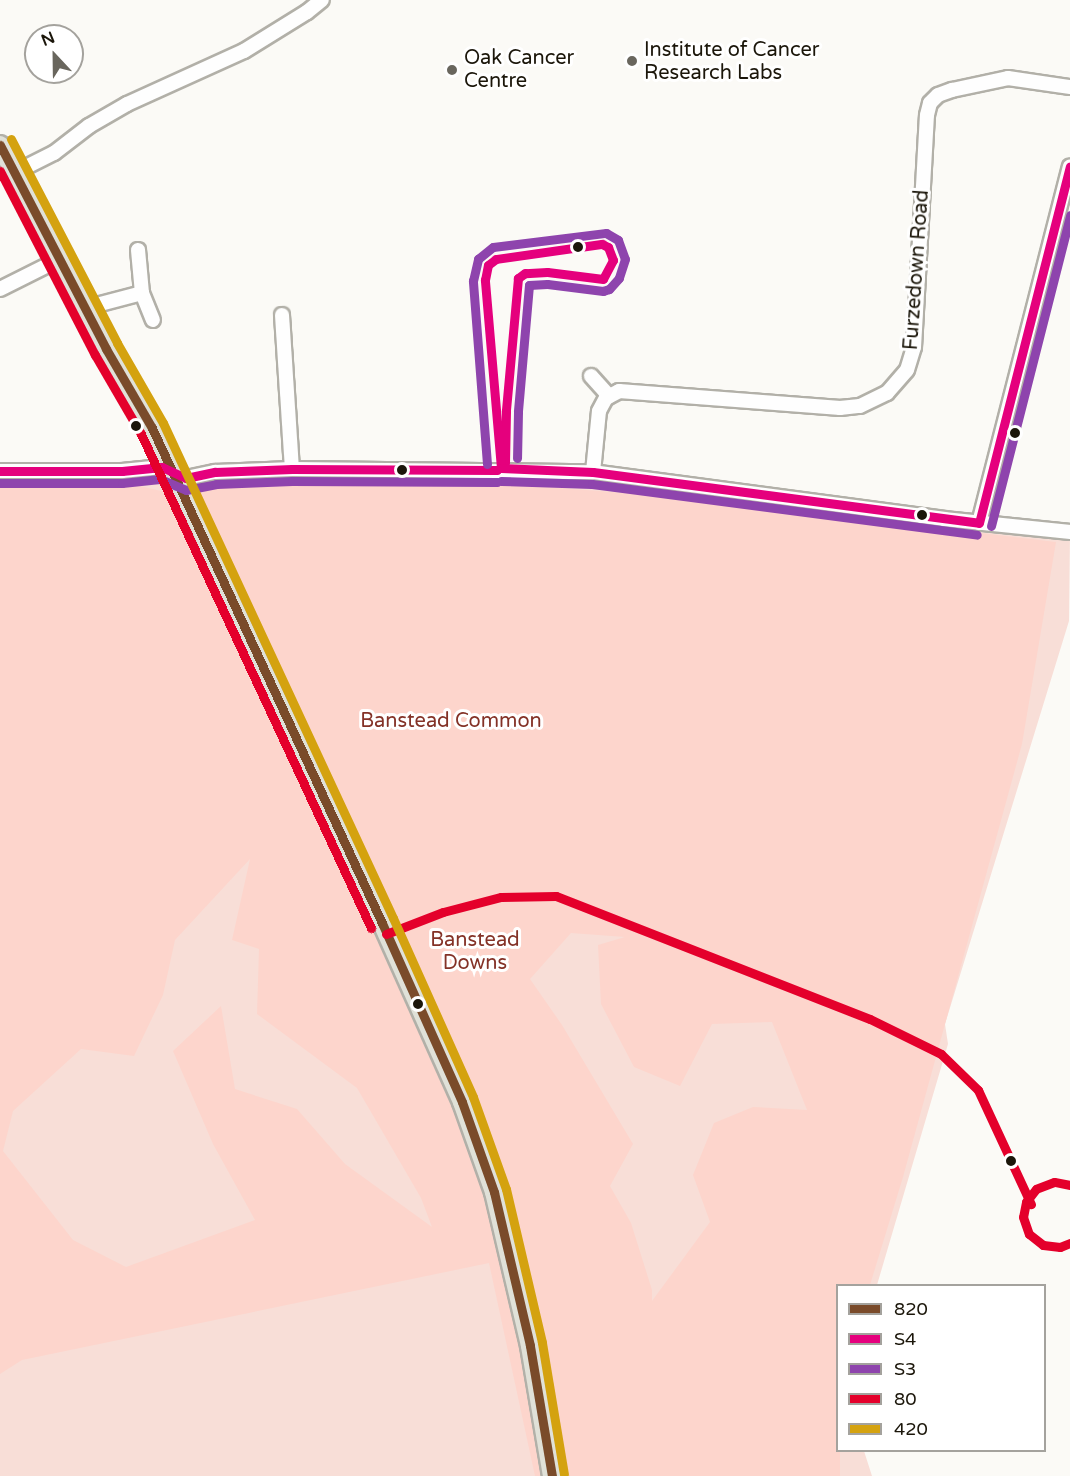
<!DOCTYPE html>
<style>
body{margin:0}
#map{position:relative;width:1070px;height:1476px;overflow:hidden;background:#fbfaf6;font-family:"Varela Round",sans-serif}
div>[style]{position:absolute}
.green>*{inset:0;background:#f8ded7}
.forest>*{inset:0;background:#fdd5cc}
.roads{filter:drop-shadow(2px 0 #b2b0a8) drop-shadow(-2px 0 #b2b0a8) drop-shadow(0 2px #b2b0a8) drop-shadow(0 -2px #b2b0a8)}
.minor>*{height:14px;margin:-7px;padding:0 7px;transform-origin:7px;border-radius:7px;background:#fefefe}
.major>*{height:18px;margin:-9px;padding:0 9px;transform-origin:9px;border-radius:9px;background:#e0e1d8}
.bus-1>*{height:9px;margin:-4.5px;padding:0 4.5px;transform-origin:4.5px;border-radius:4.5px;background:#7a4b2a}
.bus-2>*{height:9px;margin:-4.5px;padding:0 4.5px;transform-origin:4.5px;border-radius:4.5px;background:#e5007d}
.bus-3>*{height:9px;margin:-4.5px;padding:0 4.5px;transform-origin:4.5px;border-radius:4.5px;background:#8e44ad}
.bus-4>*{height:9px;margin:-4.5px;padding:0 4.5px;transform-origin:4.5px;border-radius:4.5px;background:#e4002b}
.bus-5>*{height:9px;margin:-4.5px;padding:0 4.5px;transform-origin:4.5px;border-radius:4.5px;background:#d4a20f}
.dots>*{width:16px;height:16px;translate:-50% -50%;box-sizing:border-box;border:3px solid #fff;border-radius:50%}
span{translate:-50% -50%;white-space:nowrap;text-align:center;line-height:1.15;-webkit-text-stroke:6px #fff;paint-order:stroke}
.poi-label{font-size:20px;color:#1b160a}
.left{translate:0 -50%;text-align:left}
.street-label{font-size:20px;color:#1b160a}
.park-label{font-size:20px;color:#843227}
.legend{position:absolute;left:836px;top:1284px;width:210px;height:168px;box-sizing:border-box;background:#fff;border:2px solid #a4a29d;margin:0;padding:8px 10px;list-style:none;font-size:18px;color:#1b160a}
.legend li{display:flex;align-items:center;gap:12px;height:30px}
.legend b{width:30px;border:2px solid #a4a29d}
.north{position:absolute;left:24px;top:24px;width:60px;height:60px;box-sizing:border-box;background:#fff;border:2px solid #a4a29d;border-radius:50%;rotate:338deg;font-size:16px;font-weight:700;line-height:24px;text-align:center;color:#1b160a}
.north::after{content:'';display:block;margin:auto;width:21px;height:27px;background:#69665d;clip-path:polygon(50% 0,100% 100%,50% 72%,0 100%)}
</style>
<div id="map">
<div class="green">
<i style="clip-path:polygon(593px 472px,1070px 534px,1069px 621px,945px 1024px,948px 1044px,877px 1285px,838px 1286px,838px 1450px,864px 1451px,872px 1476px,0 1476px,0 480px,168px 480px,176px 494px,209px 483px)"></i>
</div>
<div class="forest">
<i style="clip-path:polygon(evenodd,0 480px,123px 482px,174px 494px,201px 493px,209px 483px,457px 480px,691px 498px,1056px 542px,1022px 744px,903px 1177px,870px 1285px,838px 1286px,838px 1450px,840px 1451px,840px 1476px,535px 1476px,489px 1263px,22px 1360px,0 1374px,0 480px,250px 859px,232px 940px,259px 949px,257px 1014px,357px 1088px,421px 1198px,432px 1227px,345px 1164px,297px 1109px,235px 1089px,221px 1006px,173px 1051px,213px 1144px,255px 1220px,126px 1267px,73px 1240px,3px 1151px,13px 1111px,81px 1049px,134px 1056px,163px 995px,175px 940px,250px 859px,0 480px,571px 933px,625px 937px,598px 945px,601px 1004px,634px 1067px,680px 1086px,712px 1024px,772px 1022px,807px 1110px,753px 1107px,714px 1123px,693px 1175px,710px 1222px,652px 1301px,652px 1290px,631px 1223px,610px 1186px,633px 1144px,562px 1025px,530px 979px,571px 933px)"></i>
</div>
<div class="roads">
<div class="minor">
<i style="left:14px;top:173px;width:45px;rotate:-26.6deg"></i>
<i style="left:54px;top:153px;width:44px;rotate:-37.6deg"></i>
<i style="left:89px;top:126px;width:44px;rotate:-30.1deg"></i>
<i style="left:127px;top:104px;width:128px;rotate:-24.4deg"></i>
<i style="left:244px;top:51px;width:74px;rotate:-31.8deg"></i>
<i style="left:307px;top:12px;width:19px;rotate:-39deg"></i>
<i style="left:138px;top:250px;width:43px;rotate:84.7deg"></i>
<i style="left:142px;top:293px;width:29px;rotate:68deg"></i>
<i style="left:0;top:289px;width:67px;rotate:-26.6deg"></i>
<i style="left:85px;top:308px;width:59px;rotate:-14.7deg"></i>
<i style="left:282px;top:315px;width:154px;rotate:86.3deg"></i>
<i style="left:591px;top:376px;width:27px;rotate:48deg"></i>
<i style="left:0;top:471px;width:122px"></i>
<i style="left:122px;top:471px;width:40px;rotate:-5.7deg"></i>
<i style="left:162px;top:467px;width:26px;rotate:25deg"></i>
<i style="left:186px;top:478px;width:30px;rotate:-12deg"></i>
<i style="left:215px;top:472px;width:77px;rotate:-2.2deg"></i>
<i style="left:292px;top:469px;width:301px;rotate:0.6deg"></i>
<i style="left:593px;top:472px;width:354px;rotate:7.6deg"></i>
<i style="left:944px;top:519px;width:127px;rotate:5.9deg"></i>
<i style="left:593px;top:472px;width:61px;rotate:-84.4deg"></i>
<i style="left:599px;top:411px;width:15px;rotate:-62deg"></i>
<i style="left:606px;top:398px;width:15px;rotate:-28deg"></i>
<i style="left:619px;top:391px;width:222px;rotate:4.4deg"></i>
<i style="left:840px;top:408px;width:20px;rotate:-6deg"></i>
<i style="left:860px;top:406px;width:30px;rotate:-26deg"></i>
<i style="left:887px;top:393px;width:30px;rotate:-49deg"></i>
<i style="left:907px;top:370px;width:24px;rotate:-73deg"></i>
<i style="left:914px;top:347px;width:232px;rotate:-86.8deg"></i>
<i style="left:927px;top:115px;width:12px;rotate:-76deg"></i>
<i style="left:930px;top:103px;width:11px;rotate:-45deg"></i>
<i style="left:938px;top:95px;width:15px;rotate:-20deg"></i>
<i style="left:952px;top:90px;width:57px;rotate:-12.1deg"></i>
<i style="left:1008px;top:78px;width:63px;rotate:8.3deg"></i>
<i style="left:979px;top:523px;width:368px;rotate:-75.7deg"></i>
</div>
<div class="major">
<i style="left:0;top:145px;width:230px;rotate:62.5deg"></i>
<i style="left:106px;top:349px;width:91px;rotate:59.8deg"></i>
<i style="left:152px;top:428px;width:118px;rotate:64.3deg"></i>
<i style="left:203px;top:534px;width:73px;rotate:67.3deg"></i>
<i style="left:231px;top:601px;width:356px;rotate:64.9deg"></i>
<i style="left:382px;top:923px;width:196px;rotate:65.9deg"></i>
<i style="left:462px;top:1102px;width:96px;rotate:70.4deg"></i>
<i style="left:494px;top:1192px;width:158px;rotate:76.8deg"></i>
<i style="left:530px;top:1346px;width:132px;rotate:80.4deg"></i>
</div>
</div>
<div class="bus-1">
<i style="left:0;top:145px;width:230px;rotate:62.5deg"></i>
<i style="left:106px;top:349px;width:91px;rotate:59.8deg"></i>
<i style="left:152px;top:428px;width:546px;rotate:65.08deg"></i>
<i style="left:382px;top:923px;width:196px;rotate:65.9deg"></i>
<i style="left:462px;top:1102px;width:96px;rotate:70.4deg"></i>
<i style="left:494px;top:1192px;width:158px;rotate:76.8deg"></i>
<i style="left:530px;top:1346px;width:132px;rotate:80.4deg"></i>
</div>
<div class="bus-2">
<i style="left:602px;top:244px;width:7px;rotate:27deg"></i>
<i style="left:608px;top:247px;width:14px;rotate:69deg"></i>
<i style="left:613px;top:260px;width:21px;rotate:118deg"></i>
<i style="left:603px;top:279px;width:56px;rotate:-172.9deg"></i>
<i style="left:547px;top:272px;width:22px;rotate:177deg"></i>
<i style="left:525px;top:273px;width:9px;rotate:144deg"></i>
<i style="left:518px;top:278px;width:134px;rotate:95.2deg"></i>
<i style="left:506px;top:411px;width:51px;rotate:91.1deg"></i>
<i style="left:505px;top:462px;width:7px;rotate:124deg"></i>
<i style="left:501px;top:468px;width:189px;rotate:-94.9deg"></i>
<i style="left:485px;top:280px;width:15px;rotate:-79deg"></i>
<i style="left:488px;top:265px;width:10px;rotate:-37deg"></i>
<i style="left:496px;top:259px;width:107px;rotate:-8.1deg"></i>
<i style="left:501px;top:468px;width:92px;rotate:2.5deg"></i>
<i style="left:593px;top:472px;width:389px;rotate:7.5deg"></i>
<i style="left:0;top:471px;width:122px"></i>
<i style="left:122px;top:471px;width:40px;rotate:-5.7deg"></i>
<i style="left:162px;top:467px;width:26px;rotate:25deg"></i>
<i style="left:186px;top:478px;width:30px;rotate:-12deg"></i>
<i style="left:215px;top:472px;width:77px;rotate:-2.2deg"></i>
<i style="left:292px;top:469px;width:205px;rotate:0.3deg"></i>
<i style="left:979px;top:523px;width:368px;rotate:-75.7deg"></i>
</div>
<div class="bus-3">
<i style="left:487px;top:464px;width:184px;rotate:-94.4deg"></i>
<i style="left:473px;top:281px;width:23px;rotate:-77deg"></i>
<i style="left:478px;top:259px;width:19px;rotate:-39deg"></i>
<i style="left:493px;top:247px;width:114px;rotate:-7.1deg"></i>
<i style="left:606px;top:233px;width:14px;rotate:30deg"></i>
<i style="left:618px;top:240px;width:20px;rotate:70deg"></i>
<i style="left:625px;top:259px;width:20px;rotate:108deg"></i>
<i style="left:619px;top:278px;width:15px;rotate:132deg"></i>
<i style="left:609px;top:289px;width:6px;rotate:162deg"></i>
<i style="left:603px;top:291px;width:56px;rotate:-172.9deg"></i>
<i style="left:547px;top:284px;width:18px;rotate:177deg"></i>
<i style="left:529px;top:285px;width:127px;rotate:95deg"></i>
<i style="left:518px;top:412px;width:46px;rotate:91.2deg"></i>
<i style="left:501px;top:481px;width:91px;rotate:1.9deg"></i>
<i style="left:592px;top:484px;width:388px;rotate:7.5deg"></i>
<i style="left:0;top:483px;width:122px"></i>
<i style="left:122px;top:483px;width:38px;rotate:-6deg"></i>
<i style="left:160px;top:479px;width:28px;rotate:23deg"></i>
<i style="left:186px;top:490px;width:31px;rotate:-11deg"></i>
<i style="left:216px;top:484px;width:76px;rotate:-2.3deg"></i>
<i style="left:292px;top:481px;width:205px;rotate:0.3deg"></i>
<i style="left:991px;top:526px;width:321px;rotate:-75.7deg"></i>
</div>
<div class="bus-4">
<i style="left:0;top:171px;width:207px;rotate:62.7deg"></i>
<i style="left:95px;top:355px;width:91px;rotate:59.8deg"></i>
<i style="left:141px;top:434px;width:545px;rotate:65.03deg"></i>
<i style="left:386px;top:934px;width:61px;rotate:-21.1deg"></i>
<i style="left:443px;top:912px;width:60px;rotate:-14.5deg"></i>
<i style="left:501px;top:897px;width:55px;rotate:-1deg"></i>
<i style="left:556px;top:896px;width:337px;rotate:21.4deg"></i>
<i style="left:870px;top:1019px;width:79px;rotate:26.2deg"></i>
<i style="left:941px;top:1054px;width:52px;rotate:44.2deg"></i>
<i style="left:978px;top:1090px;width:126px;rotate:65.1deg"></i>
<i style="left:1070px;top:1185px;width:16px;rotate:-169deg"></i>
<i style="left:1054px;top:1182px;width:19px;rotate:159deg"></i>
<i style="left:1036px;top:1189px;width:16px;rotate:128deg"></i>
<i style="left:1026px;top:1202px;width:15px;rotate:101deg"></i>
<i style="left:1023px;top:1217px;width:18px;rotate:71deg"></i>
<i style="left:1029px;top:1234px;width:18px;rotate:38deg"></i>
<i style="left:1043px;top:1245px;width:17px;rotate:7deg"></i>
<i style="left:1060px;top:1247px;width:11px;rotate:-22deg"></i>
</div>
<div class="bus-5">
<i style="left:11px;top:139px;width:230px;rotate:62.5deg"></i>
<i style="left:117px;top:343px;width:92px;rotate:60.1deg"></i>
<i style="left:163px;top:423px;width:546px;rotate:65.08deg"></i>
<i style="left:393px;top:918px;width:196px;rotate:65.9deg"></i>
<i style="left:473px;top:1097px;width:98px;rotate:70.3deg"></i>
<i style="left:506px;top:1189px;width:158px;rotate:76.8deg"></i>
<i style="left:542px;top:1343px;width:133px;rotate:80.5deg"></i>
</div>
<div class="dots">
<i style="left:632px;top:61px;background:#69665d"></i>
<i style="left:452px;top:70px;background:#69665d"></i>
<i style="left:578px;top:247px;background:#1b160a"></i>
<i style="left:136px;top:426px;background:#1b160a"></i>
<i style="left:1015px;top:433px;background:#1b160a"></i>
<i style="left:402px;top:470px;background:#1b160a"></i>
<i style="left:922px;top:515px;background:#1b160a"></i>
<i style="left:418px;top:1004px;background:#1b160a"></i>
<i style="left:1011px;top:1161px;background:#1b160a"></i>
</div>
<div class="poi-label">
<span class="left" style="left:644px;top:62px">Institute of Cancer<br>Research Labs</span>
<span class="left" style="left:464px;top:70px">Oak Cancer<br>Centre</span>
</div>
<div class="street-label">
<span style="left:917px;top:270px;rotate:-86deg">Furzedown Road</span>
</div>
<div class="park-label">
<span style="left:451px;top:721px">Banstead Common</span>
<span style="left:475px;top:952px">Banstead<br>Downs</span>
</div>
<ul class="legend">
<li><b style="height:8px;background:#7a4b2a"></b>820</li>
<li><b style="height:8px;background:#e5007d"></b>S4</li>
<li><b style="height:8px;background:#8e44ad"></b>S3</li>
<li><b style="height:8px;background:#e4002b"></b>80</li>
<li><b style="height:8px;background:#d4a20f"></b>420</li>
</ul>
<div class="north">N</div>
</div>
